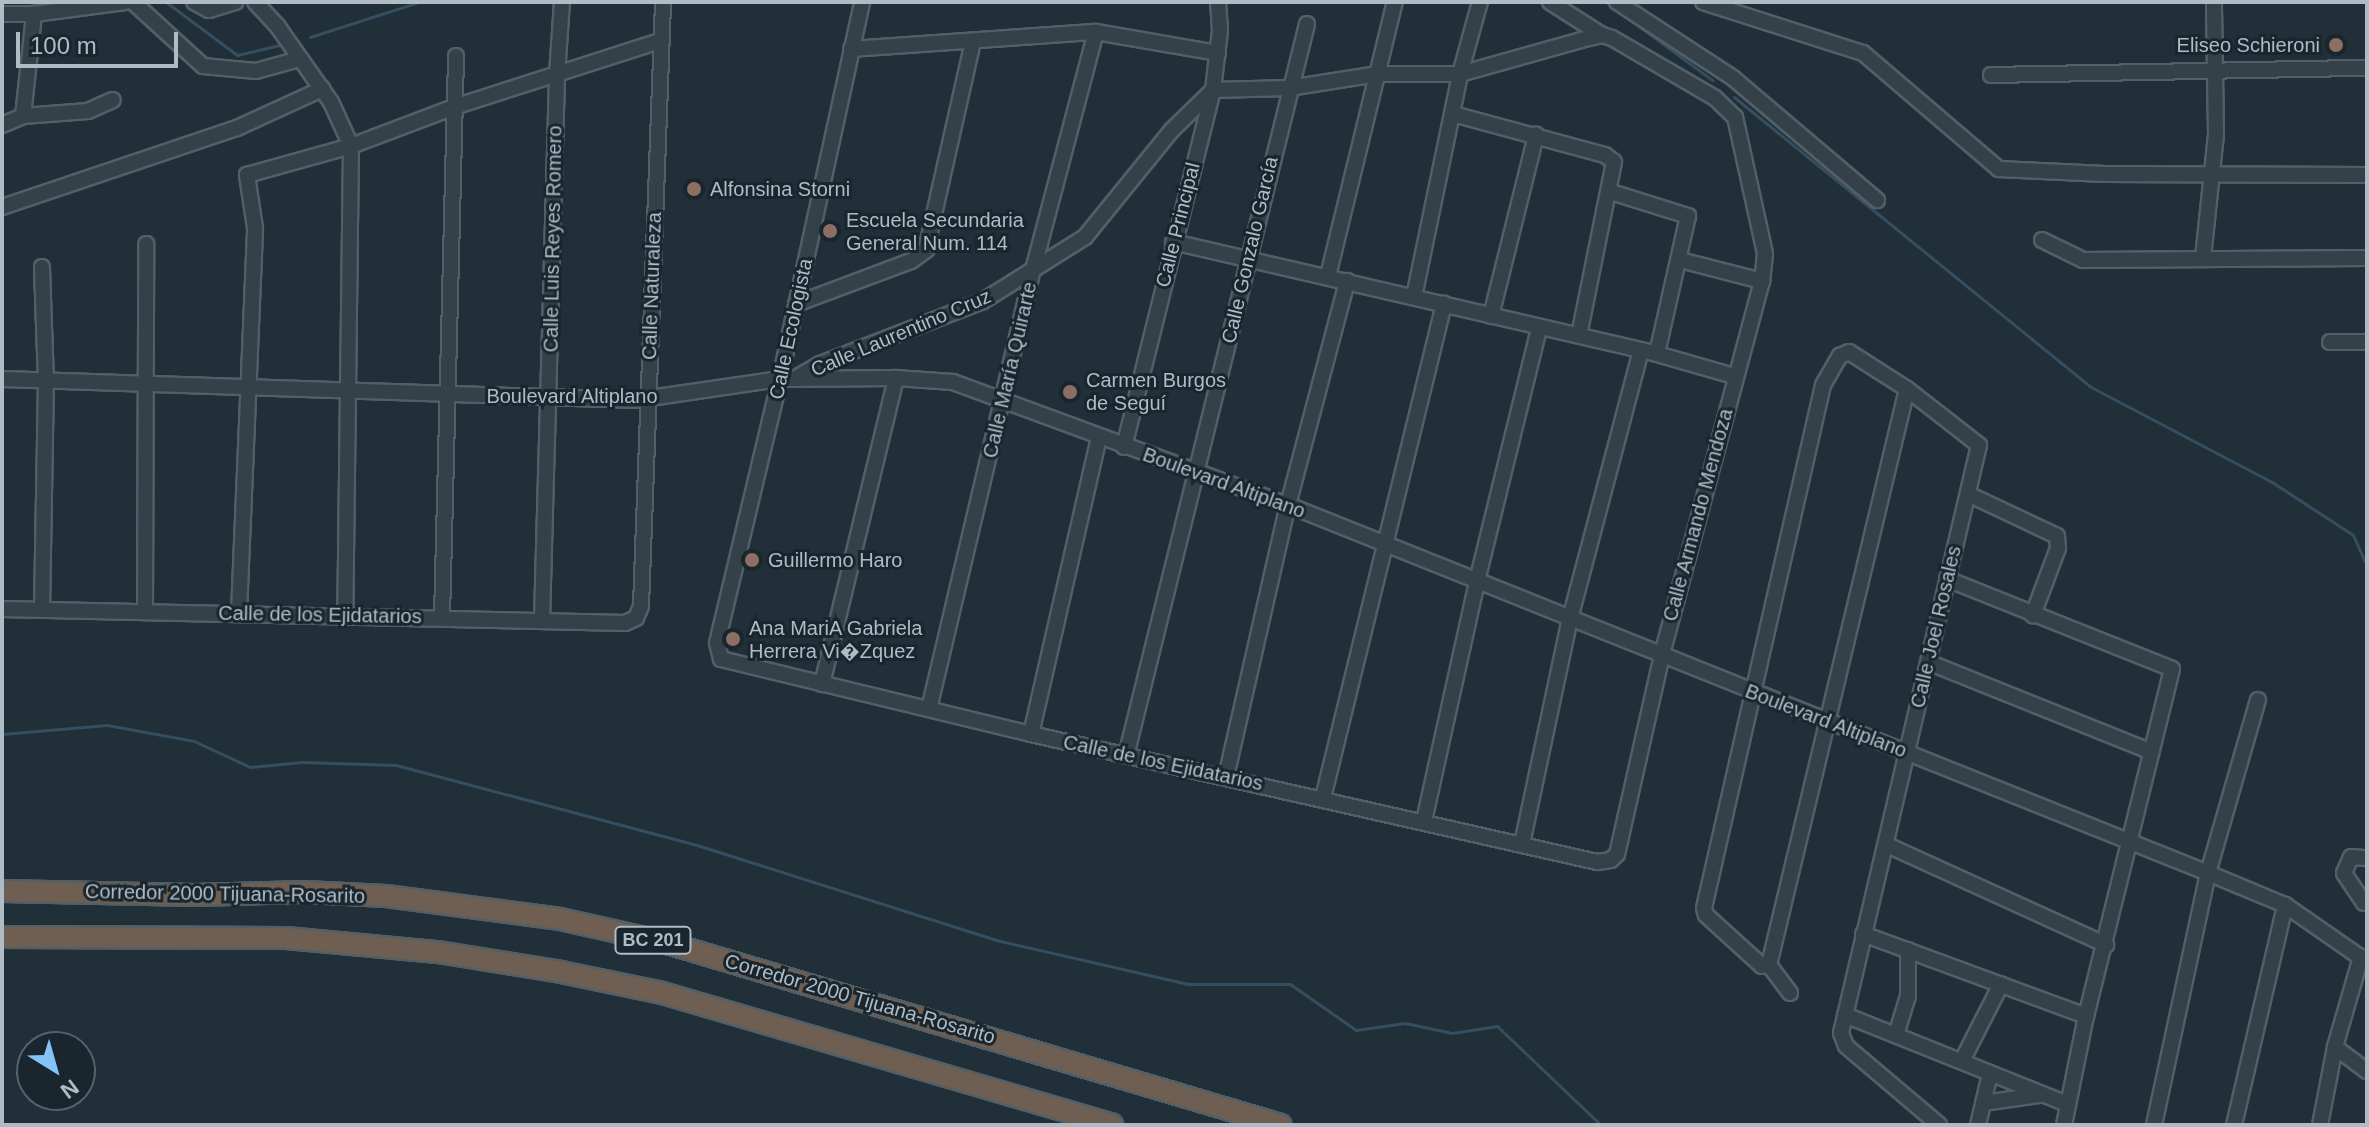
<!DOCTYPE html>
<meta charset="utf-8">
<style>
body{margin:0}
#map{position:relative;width:2369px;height:1127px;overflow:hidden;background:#212f39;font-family:Helvetica,sans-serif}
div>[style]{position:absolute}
.stream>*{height:3px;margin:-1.5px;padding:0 1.5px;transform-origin:1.5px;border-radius:1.5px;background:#354e60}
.roads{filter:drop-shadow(2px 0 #525f67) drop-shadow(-2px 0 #525f67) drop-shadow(0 2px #525f67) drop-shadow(0 -2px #525f67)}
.minor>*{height:14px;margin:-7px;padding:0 7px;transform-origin:7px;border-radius:7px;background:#354149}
.highway>*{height:20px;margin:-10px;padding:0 10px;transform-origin:10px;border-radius:10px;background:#6f5f52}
.dots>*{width:22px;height:22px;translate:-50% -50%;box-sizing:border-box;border:4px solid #1a262e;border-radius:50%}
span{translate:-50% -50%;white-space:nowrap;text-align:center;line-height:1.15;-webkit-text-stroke:6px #1a262e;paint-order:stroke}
.shield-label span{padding:2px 6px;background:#1a262e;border:2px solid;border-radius:6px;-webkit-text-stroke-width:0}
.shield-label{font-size:18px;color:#afbcc6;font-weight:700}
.poi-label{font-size:20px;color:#afbcc6}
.right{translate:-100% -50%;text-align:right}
.left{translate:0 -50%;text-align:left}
.street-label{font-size:20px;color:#afbcc6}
.frame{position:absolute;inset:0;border:4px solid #afbcc6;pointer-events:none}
.north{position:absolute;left:16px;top:1031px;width:80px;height:80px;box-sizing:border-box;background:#1a262e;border:2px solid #56626b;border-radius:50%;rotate:143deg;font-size:22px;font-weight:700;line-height:32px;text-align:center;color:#afbcc6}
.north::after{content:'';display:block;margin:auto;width:28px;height:36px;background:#82c3f8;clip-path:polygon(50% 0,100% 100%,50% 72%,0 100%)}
.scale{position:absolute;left:16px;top:32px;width:162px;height:36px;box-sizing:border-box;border:4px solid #afbcc6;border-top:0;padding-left:10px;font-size:24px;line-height:28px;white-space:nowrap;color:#afbcc6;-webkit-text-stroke:6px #1a262e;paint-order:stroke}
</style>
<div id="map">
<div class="stream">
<i style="left:166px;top:2px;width:89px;rotate:36.7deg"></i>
<i style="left:237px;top:55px;width:44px;rotate:-13.1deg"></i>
<i style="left:1606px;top:2px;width:132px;rotate:36.3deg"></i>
<i style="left:310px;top:37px;width:114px;rotate:-17.8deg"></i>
<i style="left:1734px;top:97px;width:458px;rotate:39.1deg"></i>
<i style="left:2089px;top:386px;width:207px;rotate:27.7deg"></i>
<i style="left:2272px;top:482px;width:97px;rotate:33.2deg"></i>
<i style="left:2353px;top:535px;width:35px;rotate:66deg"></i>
<i style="left:2px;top:734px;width:105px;rotate:-4.9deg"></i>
<i style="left:107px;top:725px;width:88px;rotate:10.4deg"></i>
<i style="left:194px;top:741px;width:62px;rotate:24.9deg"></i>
<i style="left:250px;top:767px;width:52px;rotate:-5.5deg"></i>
<i style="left:302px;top:762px;width:94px;rotate:1.8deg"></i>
<i style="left:396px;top:765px;width:315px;rotate:14.9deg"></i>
<i style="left:700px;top:846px;width:311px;rotate:17.6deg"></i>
<i style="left:996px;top:940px;width:197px;rotate:12.9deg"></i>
<i style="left:1188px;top:984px;width:102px"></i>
<i style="left:1290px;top:984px;width:80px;rotate:34.9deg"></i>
<i style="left:1356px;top:1030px;width:49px;rotate:-8.1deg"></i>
<i style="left:1405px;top:1023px;width:48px;rotate:12deg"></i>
<i style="left:1452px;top:1033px;width:46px;rotate:-8.8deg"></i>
<i style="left:1497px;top:1026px;width:144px;rotate:43.6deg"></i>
</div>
<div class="roads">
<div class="minor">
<i style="left:133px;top:2px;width:95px;rotate:42.4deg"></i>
<i style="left:203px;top:66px;width:53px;rotate:5.4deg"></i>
<i style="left:256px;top:71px;width:46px;rotate:-15.3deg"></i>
<i style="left:194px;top:2px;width:17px;rotate:28deg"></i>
<i style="left:209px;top:10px;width:28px;rotate:-17deg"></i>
<i style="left:255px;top:2px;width:34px;rotate:47deg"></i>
<i style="left:278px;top:27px;width:92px;rotate:54.8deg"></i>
<i style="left:331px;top:102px;width:48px;rotate:65.6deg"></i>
<i style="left:351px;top:146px;width:469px;rotate:90.7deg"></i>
<i style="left:1550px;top:2px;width:62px;rotate:32.4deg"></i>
<i style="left:1617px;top:2px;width:139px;rotate:33.2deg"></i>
<i style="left:1733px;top:78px;width:189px;rotate:40.3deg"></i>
<i style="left:1703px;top:2px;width:168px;rotate:17.7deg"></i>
<i style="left:1863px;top:53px;width:179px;rotate:40.5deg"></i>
<i style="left:1999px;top:169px;width:106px;rotate:2.7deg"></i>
<i style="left:2105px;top:174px;width:262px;rotate:0.2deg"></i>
<i style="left:2px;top:14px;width:32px"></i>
<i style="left:34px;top:14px;width:92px;rotate:-7.5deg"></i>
<i style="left:851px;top:49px;width:246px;rotate:-4deg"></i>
<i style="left:1096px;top:32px;width:124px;rotate:9.8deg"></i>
<i style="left:1991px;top:75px;width:376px;rotate:-1.1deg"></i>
<i style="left:1453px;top:114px;width:157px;rotate:15.1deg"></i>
<i style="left:1605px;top:155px;width:11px;rotate:38deg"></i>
<i style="left:1614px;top:162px;width:177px;rotate:101.4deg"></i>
<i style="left:23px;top:116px;width:103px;rotate:-83.8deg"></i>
<i style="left:2px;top:125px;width:23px;rotate:-23deg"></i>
<i style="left:23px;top:116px;width:65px;rotate:-4.4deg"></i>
<i style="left:88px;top:111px;width:27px;rotate:-24deg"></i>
<i style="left:1611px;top:192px;width:81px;rotate:17.3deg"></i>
<i style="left:1688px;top:216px;width:141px;rotate:102.7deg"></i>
<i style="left:2px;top:207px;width:248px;rotate:-18.6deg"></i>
<i style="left:237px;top:128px;width:94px;rotate:-24.6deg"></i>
<i style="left:2042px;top:240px;width:46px;rotate:26deg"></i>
<i style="left:2083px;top:260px;width:284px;rotate:-0.4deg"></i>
<i style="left:1173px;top:242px;width:497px;rotate:13deg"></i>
<i style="left:1657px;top:354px;width:80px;rotate:15.9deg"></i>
<i style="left:2203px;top:258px;width:125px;rotate:-84deg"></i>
<i style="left:2216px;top:134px;width:132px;rotate:-90.9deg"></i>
<i style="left:1680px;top:260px;width:85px;rotate:14.4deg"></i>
<i style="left:1328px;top:276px;width:282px;rotate:-76.3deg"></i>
<i style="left:1414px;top:297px;width:228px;rotate:-78.3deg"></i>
<i style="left:1460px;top:74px;width:75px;rotate:-74.5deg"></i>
<i style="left:796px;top:304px;width:123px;rotate:-20.5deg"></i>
<i style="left:911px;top:261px;width:19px;rotate:-36deg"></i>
<i style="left:926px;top:250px;width:213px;rotate:-77.3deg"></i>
<i style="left:1491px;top:316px;width:187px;rotate:-76deg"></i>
<i style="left:2330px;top:342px;width:37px"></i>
<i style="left:2px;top:379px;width:634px;rotate:1.9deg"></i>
<i style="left:636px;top:400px;width:146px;rotate:-8.3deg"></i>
<i style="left:780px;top:379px;width:116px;rotate:-0.5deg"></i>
<i style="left:896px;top:378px;width:57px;rotate:4deg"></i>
<i style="left:953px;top:382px;width:357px;rotate:20.2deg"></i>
<i style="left:1288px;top:505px;width:991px;rotate:21.8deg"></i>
<i style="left:2208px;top:873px;width:83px;rotate:22.6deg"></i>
<i style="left:2285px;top:905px;width:100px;rotate:34.8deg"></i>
<i style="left:794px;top:379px;width:30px;rotate:-30deg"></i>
<i style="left:820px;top:364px;width:175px;rotate:-21.1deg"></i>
<i style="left:983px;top:301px;width:120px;rotate:-32.1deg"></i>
<i style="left:1085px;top:237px;width:138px;rotate:-50.9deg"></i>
<i style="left:1172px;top:130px;width:57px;rotate:-44.3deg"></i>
<i style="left:1213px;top:90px;width:76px;rotate:-1.5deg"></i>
<i style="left:1289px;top:88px;width:89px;rotate:-9deg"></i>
<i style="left:1377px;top:74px;width:83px"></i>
<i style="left:1460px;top:74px;width:126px;rotate:-15.7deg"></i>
<i style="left:1581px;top:40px;width:22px;rotate:-13deg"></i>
<i style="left:1602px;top:35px;width:10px;rotate:17deg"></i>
<i style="left:1612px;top:38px;width:119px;rotate:30.2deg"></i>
<i style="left:1715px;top:98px;width:28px;rotate:44deg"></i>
<i style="left:1735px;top:117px;width:140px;rotate:77.6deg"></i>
<i style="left:1765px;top:254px;width:27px;rotate:96deg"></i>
<i style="left:1762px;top:281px;width:387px;rotate:105deg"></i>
<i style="left:1662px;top:655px;width:204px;rotate:102.7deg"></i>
<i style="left:1617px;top:854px;width:8px;rotate:135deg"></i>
<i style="left:1611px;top:860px;width:14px;rotate:172deg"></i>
<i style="left:1597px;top:862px;width:580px;rotate:-167.26deg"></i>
<i style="left:1031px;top:734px;width:319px;rotate:-166.4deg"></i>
<i style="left:721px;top:659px;width:16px;rotate:-104deg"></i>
<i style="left:717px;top:643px;width:271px;rotate:-76.6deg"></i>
<i style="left:780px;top:379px;width:386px;rotate:-77.7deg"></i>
<i style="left:1124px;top:447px;width:368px;rotate:-76deg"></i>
<i style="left:1213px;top:90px;width:60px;rotate:-83.3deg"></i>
<i style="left:1220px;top:30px;width:28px;rotate:-94deg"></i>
<i style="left:1968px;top:494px;width:98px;rotate:25.3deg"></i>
<i style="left:2057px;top:536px;width:12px;rotate:85deg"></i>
<i style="left:2058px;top:548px;width:72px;rotate:110.5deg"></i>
<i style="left:1947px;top:579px;width:242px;rotate:21.8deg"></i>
<i style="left:2172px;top:669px;width:357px;rotate:103.9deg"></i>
<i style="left:2086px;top:1016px;width:111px;rotate:101.4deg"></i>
<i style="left:2px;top:609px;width:623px;rotate:1.29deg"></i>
<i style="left:625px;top:623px;width:12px;rotate:-24deg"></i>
<i style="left:636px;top:618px;width:13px;rotate:-67deg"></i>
<i style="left:641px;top:606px;width:604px;rotate:-87.91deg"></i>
<i style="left:42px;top:609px;width:226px;rotate:-89deg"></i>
<i style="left:46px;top:383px;width:116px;rotate:-92deg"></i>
<i style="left:145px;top:611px;width:367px;rotate:-89.8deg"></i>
<i style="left:239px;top:613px;width:385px;rotate:-87.6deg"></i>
<i style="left:255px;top:228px;width:54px;rotate:-98.6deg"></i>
<i style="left:247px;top:175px;width:108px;rotate:-15.6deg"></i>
<i style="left:351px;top:146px;width:110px;rotate:-20.7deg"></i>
<i style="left:454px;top:107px;width:216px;rotate:-17.8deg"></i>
<i style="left:442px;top:618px;width:562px;rotate:-88.57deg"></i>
<i style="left:542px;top:620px;width:545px;rotate:-88.42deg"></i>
<i style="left:557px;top:75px;width:73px;rotate:-86.1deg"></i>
<i style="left:1928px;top:662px;width:241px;rotate:21.9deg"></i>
<i style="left:822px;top:684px;width:315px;rotate:-76.4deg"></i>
<i style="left:929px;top:709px;width:451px;rotate:-76.7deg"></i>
<i style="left:1033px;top:270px;width:246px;rotate:-75.2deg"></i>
<i style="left:1031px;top:734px;width:305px;rotate:-77.1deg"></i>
<i style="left:1126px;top:756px;width:754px;rotate:-76.11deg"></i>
<i style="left:1226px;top:777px;width:279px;rotate:-77.2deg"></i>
<i style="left:1288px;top:505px;width:232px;rotate:-75.2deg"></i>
<i style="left:1323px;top:798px;width:509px;rotate:-76.24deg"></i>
<i style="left:1424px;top:821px;width:246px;rotate:-77.5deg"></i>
<i style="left:1477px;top:581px;width:260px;rotate:-76.2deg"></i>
<i style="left:1522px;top:844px;width:230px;rotate:-78deg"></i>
<i style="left:1570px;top:619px;width:277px;rotate:-75.2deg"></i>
<i style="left:1887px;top:845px;width:241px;rotate:24.5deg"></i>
<i style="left:2364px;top:903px;width:36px;rotate:-124deg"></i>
<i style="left:2344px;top:873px;width:17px;rotate:-66deg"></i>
<i style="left:2351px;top:857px;width:16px;rotate:4deg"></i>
<i style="left:1863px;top:934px;width:238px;rotate:20.2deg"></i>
<i style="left:1769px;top:965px;width:7px;rotate:172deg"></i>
<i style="left:1762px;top:966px;width:76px;rotate:-137.7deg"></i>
<i style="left:1706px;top:915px;width:7px;rotate:-106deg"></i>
<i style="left:1704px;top:908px;width:536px;rotate:-77.18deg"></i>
<i style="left:1823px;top:385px;width:34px;rotate:-60deg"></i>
<i style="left:1840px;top:356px;width:10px;rotate:-24deg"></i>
<i style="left:1849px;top:352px;width:69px;rotate:32.5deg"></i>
<i style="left:1907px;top:389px;width:91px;rotate:37.9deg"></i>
<i style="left:1979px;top:445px;width:604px;rotate:103.21deg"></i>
<i style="left:1841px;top:1033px;width:14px;rotate:69deg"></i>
<i style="left:1846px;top:1046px;width:122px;rotate:40.3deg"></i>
<i style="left:1769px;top:965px;width:592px;rotate:-76.53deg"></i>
<i style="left:1769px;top:965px;width:35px;rotate:53deg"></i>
<i style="left:1845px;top:1015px;width:240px;rotate:21.8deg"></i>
<i style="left:1896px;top:1035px;width:41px;rotate:-72.9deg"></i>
<i style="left:1908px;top:996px;width:46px;rotate:-90deg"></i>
<i style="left:2335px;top:1047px;width:40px;rotate:37deg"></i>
<i style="left:1962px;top:1061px;width:86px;rotate:-63.1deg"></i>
<i style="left:1983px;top:1103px;width:58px;rotate:-8deg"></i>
<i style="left:1978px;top:1125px;width:52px;rotate:-76.8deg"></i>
<i style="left:2154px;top:1125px;width:258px;rotate:-77.9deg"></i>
<i style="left:2208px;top:873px;width:180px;rotate:-73.9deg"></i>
<i style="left:2234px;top:1125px;width:226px;rotate:-76.9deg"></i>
<i style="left:2320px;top:1125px;width:79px;rotate:-79.1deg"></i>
<i style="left:2335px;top:1047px;width:94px;rotate:-73.9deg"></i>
</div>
<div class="highway">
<i style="left:2px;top:891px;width:193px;rotate:1.2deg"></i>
<i style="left:195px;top:895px;width:110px;rotate:-1.6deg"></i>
<i style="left:305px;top:892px;width:81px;rotate:2.8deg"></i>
<i style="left:386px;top:896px;width:176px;rotate:7.5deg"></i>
<i style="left:560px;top:919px;width:110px;rotate:12.6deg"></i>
<i style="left:667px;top:943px;width:640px;rotate:16.51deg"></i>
<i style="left:2px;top:937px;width:284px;rotate:0.2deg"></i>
<i style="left:286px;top:938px;width:153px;rotate:5.3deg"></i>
<i style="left:438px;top:952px;width:125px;rotate:9.2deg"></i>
<i style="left:561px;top:972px;width:103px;rotate:11.7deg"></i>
<i style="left:662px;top:993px;width:469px;rotate:16.3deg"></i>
</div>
</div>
<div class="dots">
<i style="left:2336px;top:45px;background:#8d6e63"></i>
<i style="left:694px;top:189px;background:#8d6e63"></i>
<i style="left:830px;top:231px;background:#8d6e63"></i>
<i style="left:1070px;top:392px;background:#8d6e63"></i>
<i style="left:752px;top:560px;background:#8d6e63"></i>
<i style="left:733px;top:639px;background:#8d6e63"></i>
</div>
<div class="shield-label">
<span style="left:653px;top:940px">BC 201</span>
</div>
<div class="poi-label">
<span class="right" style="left:2320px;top:45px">Eliseo Schieroni</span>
<span class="left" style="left:710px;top:189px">Alfonsina Storni</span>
<span class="left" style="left:846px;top:232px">Escuela Secundaria<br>General Num. 114</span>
<span class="left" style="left:1086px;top:392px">Carmen Burgos<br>de Seguí</span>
<span class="left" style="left:768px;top:560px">Guillermo Haro</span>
<span class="left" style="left:749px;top:640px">Ana MariA Gabriela<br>Herrera Vi�Zquez</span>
</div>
<div class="street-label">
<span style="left:1178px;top:225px;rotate:-76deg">Calle Principal</span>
<span style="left:553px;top:239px;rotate:-89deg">Calle Luis Reyes Romero</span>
<span style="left:1250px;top:250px;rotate:-77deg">Calle Gonzalo García</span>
<span style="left:652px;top:286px;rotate:-88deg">Calle Naturaleza</span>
<span style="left:791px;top:329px;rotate:-78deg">Calle Ecologista</span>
<span style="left:901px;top:333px;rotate:-23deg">Calle Laurentino Cruz</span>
<span style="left:1010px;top:370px;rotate:-77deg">Calle María Quirarte</span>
<span style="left:572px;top:396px">Boulevard Altiplano</span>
<span style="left:1224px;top:483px;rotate:20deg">Boulevard Altiplano</span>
<span style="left:1698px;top:515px;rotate:-75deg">Calle Armando Mendoza</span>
<span style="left:320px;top:615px;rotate:1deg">Calle de los Ejidatarios</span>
<span style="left:1936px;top:627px;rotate:-77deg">Calle Joel Rosales</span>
<span style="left:1826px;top:721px;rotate:21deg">Boulevard Altiplano</span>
<span style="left:1163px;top:763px;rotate:12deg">Calle de los Ejidatarios</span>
<span style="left:225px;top:894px;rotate:1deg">Corredor 2000 Tijuana-Rosarito</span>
<span style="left:860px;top:999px;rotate:16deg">Corredor 2000 Tijuana-Rosarito</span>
</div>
<div class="frame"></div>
<div class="north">N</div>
<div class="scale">100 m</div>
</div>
